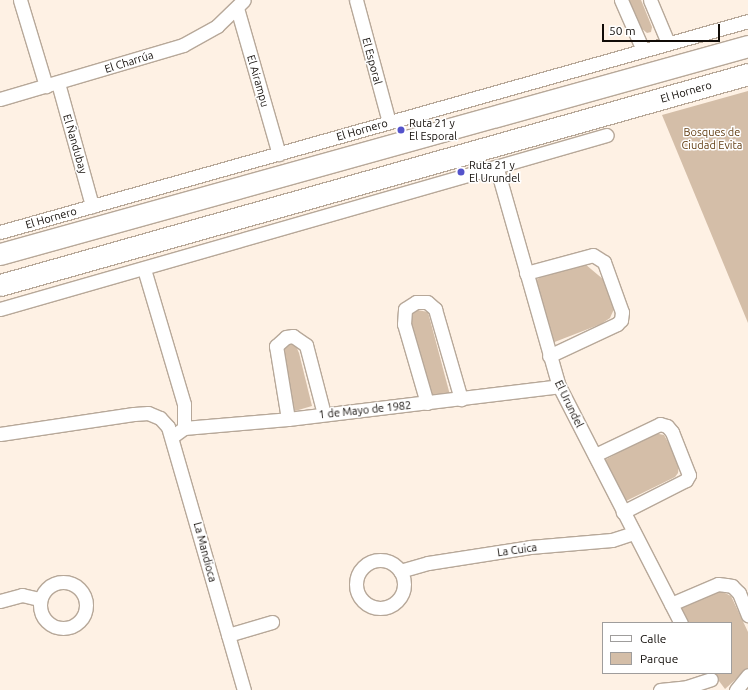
<!DOCTYPE html>
<meta charset="utf-8">
<style>
body{margin:0}
#map{position:relative;width:748px;height:690px;overflow:hidden;background:#fef1e4;font-family:Ubuntu,sans-serif}
div>[style]{position:absolute}
.green>*{inset:0;background:#d4bea8}
.roads{filter:drop-shadow(1px 0 #b7a899) drop-shadow(-1px 0 #b7a899) drop-shadow(0 1px #b7a899) drop-shadow(0 -1px #b7a899)}
.street>*{height:13px;margin:-6.5px;padding:0 6.5px;transform-origin:6.5px;border-radius:6.5px;background:#fff}
.street>.ring{margin:-6.5px;padding:0;box-sizing:content-box;background:none;border:13px solid #fff;border-radius:50%}
.primary>*{height:21px;margin:-10.5px;padding:0 10.5px;transform-origin:10.5px;border-radius:10.5px;background:#fff}
.dots>*{width:11px;height:11px;translate:-50% -50%;box-sizing:border-box;border:2px solid #fff;border-radius:50%}
span{translate:-50% -50%;white-space:nowrap;text-align:center;line-height:1.15;-webkit-text-stroke:3px #fff;paint-order:stroke}
.street-label{font-size:11px;color:#100b07}
.poi-label{font-size:11px;color:#100b07}
.left{translate:0 -50%;text-align:left}
.park-label{font-size:11px;color:#633f14}
.legend{position:absolute;left:602px;top:622px;width:130px;height:52px;box-sizing:border-box;background:#fff;border:1px solid #9f9d9c;margin:0;padding:5px 7px;list-style:none;font-size:12px;color:#100b07}
.legend li{display:flex;align-items:center;gap:8px;height:20px}
.legend b{width:20px;border:1px solid #9f9d9c}
.scale{position:absolute;left:602px;top:24px;width:118px;height:18px;box-sizing:border-box;border:2px solid #100b07;border-top:0;padding-left:5px;font-size:12px;line-height:14px;white-space:nowrap;color:#100b07;-webkit-text-stroke:3px #fff;paint-order:stroke}
</style>
<div id="map">
<div class="green">
<i style="clip-path:polygon(628px 0,641px 0,652px 27px,651px 32px,647px 33px,641px 28px)"></i>
<i style="clip-path:polygon(748px 91px,748px 323px,662px 115px)"></i>
<i style="clip-path:polygon(585px 264px,604px 280px,614px 309px,610px 318px,601px 324px,552px 343px,534px 282px,539px 278px)"></i>
<i style="clip-path:polygon(412px 309px,428px 312px,450px 395px,430px 397px,409px 320px)"></i>
<i style="clip-path:polygon(290px 344px,296px 346px,299px 353px,312px 406px,295px 411px,283px 369px,282px 347px)"></i>
<i style="clip-path:polygon(654px 433px,664px 435px,672px 449px,679px 464px,678px 473px,675px 477px,624px 502px,603px 461px)"></i>
<i style="clip-path:polygon(719px 590px,731px 596px,748px 632px,748px 668px,725px 689px,713px 673px,731px 673px,731px 623px,685px 623px,680px 609px)"></i>
</div>
<div class="roads">
<div class="street">
<i style="left:20px;top:0;width:90px;rotate:73.2deg"></i>
<i style="left:356px;top:0;width:126px;rotate:74.9deg"></i>
<i style="left:621px;top:0;width:55px;rotate:66.3deg"></i>
<i style="left:650px;top:0;width:47px;rotate:67.3deg"></i>
<i style="left:237px;top:8px;width:152px;rotate:74deg"></i>
<i style="left:58px;top:83px;width:128px;rotate:74.5deg"></i>
<i style="left:0;top:99px;width:191px;rotate:-16.4deg"></i>
<i style="left:183px;top:45px;width:39px;rotate:-29deg"></i>
<i style="left:217px;top:26px;width:37px;rotate:-44deg"></i>
<i style="left:497px;top:169px;width:226px;rotate:74.1deg"></i>
<i style="left:559px;top:386px;width:267px;rotate:62.8deg"></i>
<i style="left:0;top:232px;width:777px;rotate:-15.75deg"></i>
<i style="left:144px;top:269px;width:141px;rotate:73.5deg"></i>
<i style="left:184px;top:404px;width:24px;rotate:90deg"></i>
<i style="left:526px;top:273px;width:69px;rotate:-15deg"></i>
<i style="left:593px;top:255px;width:13px;rotate:32deg"></i>
<i style="left:604px;top:262px;width:53px;rotate:70.2deg"></i>
<i style="left:622px;top:312px;width:8px;rotate:97deg"></i>
<i style="left:621px;top:320px;width:6px;rotate:135deg"></i>
<i style="left:617px;top:324px;width:75px;rotate:154.8deg"></i>
<i style="left:0;top:309px;width:631px;rotate:-16deg"></i>
<i style="left:427px;top:403px;width:82px;rotate:-106.2deg"></i>
<i style="left:404px;top:324px;width:15px;rotate:-86deg"></i>
<i style="left:405px;top:309px;width:13px;rotate:-32deg"></i>
<i style="left:416px;top:302px;width:11px"></i>
<i style="left:427px;top:302px;width:11px;rotate:41deg"></i>
<i style="left:435px;top:309px;width:94px;rotate:73.9deg"></i>
<i style="left:288px;top:419px;width:74px;rotate:-99.3deg"></i>
<i style="left:276px;top:346px;width:13px;rotate:-42deg"></i>
<i style="left:286px;top:337px;width:7px;rotate:-8deg"></i>
<i style="left:293px;top:336px;width:16px;rotate:35deg"></i>
<i style="left:306px;top:345px;width:71px;rotate:75.4deg"></i>
<i style="left:0;top:434px;width:135px;rotate:-8.5deg"></i>
<i style="left:134px;top:414px;width:14px;rotate:-4deg"></i>
<i style="left:148px;top:413px;width:13px;rotate:23deg"></i>
<i style="left:160px;top:418px;width:12px;rotate:48deg"></i>
<i style="left:168px;top:427px;width:274px;rotate:73.9deg"></i>
<i style="left:173px;top:436px;width:14px;rotate:-36deg"></i>
<i style="left:184px;top:428px;width:104px;rotate:-4.9deg"></i>
<i style="left:288px;top:419px;width:273px;rotate:-6.9deg"></i>
<i style="left:595px;top:455px;width:72px;rotate:-25.5deg"></i>
<i style="left:660px;top:424px;width:7px;rotate:16deg"></i>
<i style="left:667px;top:426px;width:8px;rotate:50deg"></i>
<i style="left:672px;top:432px;width:46px;rotate:68.4deg"></i>
<i style="left:689px;top:475px;width:6px;rotate:121deg"></i>
<i style="left:686px;top:480px;width:71px;rotate:153.1deg"></i>
<i class="ring" style="left:356px;top:560px;width:35px;height:35px"></i>
<i style="left:400px;top:571px;width:29px;rotate:-16deg"></i>
<i style="left:428px;top:563px;width:103px;rotate:-8.9deg"></i>
<i style="left:530px;top:547px;width:82px;rotate:-4.9deg"></i>
<i style="left:612px;top:540px;width:23px;rotate:-18deg"></i>
<i class="ring" style="left:40px;top:582px;width:33px;height:33px"></i>
<i style="left:0;top:601px;width:23px;rotate:-15deg"></i>
<i style="left:22px;top:595px;width:18px;rotate:13deg"></i>
<i style="left:671px;top:604px;width:51px;rotate:-23.1deg"></i>
<i style="left:718px;top:584px;width:8px;rotate:7deg"></i>
<i style="left:726px;top:585px;width:6px;rotate:9deg"></i>
<i style="left:732px;top:586px;width:10px;rotate:45deg"></i>
<i style="left:739px;top:593px;width:24px;rotate:68deg"></i>
<i style="left:228px;top:635px;width:46px;rotate:-16.5deg"></i>
<i style="left:660px;top:690px;width:27px;rotate:-6deg"></i>
<i style="left:687px;top:687px;width:25px;rotate:-18deg"></i>
<i style="left:736px;top:690px;width:19px;rotate:-51deg"></i>
</div>
<div class="primary">
<i style="left:0;top:254px;width:776px;rotate:-15.54deg"></i>
<i style="left:0;top:285px;width:777px;rotate:-15.75deg"></i>
</div>
</div>
<div class="dots">
<i style="left:401px;top:130px;background:#5453cb"></i>
<i style="left:461px;top:172px;background:#5453cb"></i>
</div>
<div class="street-label">
<span style="left:372px;top:61px;rotate:75deg">El Esporal</span>
<span style="left:129px;top:62px;rotate:-17deg">El Charrúa</span>
<span style="left:258px;top:81px;rotate:74deg">El Airampu</span>
<span style="left:686px;top:92px;rotate:-16deg">El Hornero</span>
<span style="left:362px;top:130px;rotate:-16deg">El Hornero</span>
<span style="left:75px;top:144px;rotate:74deg">El Ñandubay</span>
<span style="left:51px;top:218px;rotate:-16deg">El Hornero</span>
<span style="left:569px;top:404px;rotate:64deg">El Urundel</span>
<span style="left:365px;top:410px;rotate:-6deg">1 de Mayo de 1982</span>
<span style="left:517px;top:550px;rotate:-8deg">La Cuica</span>
<span style="left:205px;top:552px;rotate:75deg">La Mandioca</span>
</div>
<div class="poi-label">
<span class="left" style="left:409px;top:130px">Ruta 21 y<br>El Esporal</span>
<span class="left" style="left:469px;top:172px">Ruta 21 y<br>El Urundel</span>
</div>
<div class="park-label">
<span style="left:712px;top:139px">Bosques de<br>Ciudad Evita</span>
</div>
<ul class="legend">
<li><b style="height:5px;background:#fff"></b>Calle</li>
<li><b style="height:11px;background:#d4bea8"></b>Parque</li>
</ul>
<div class="scale">50 m</div>
</div>
